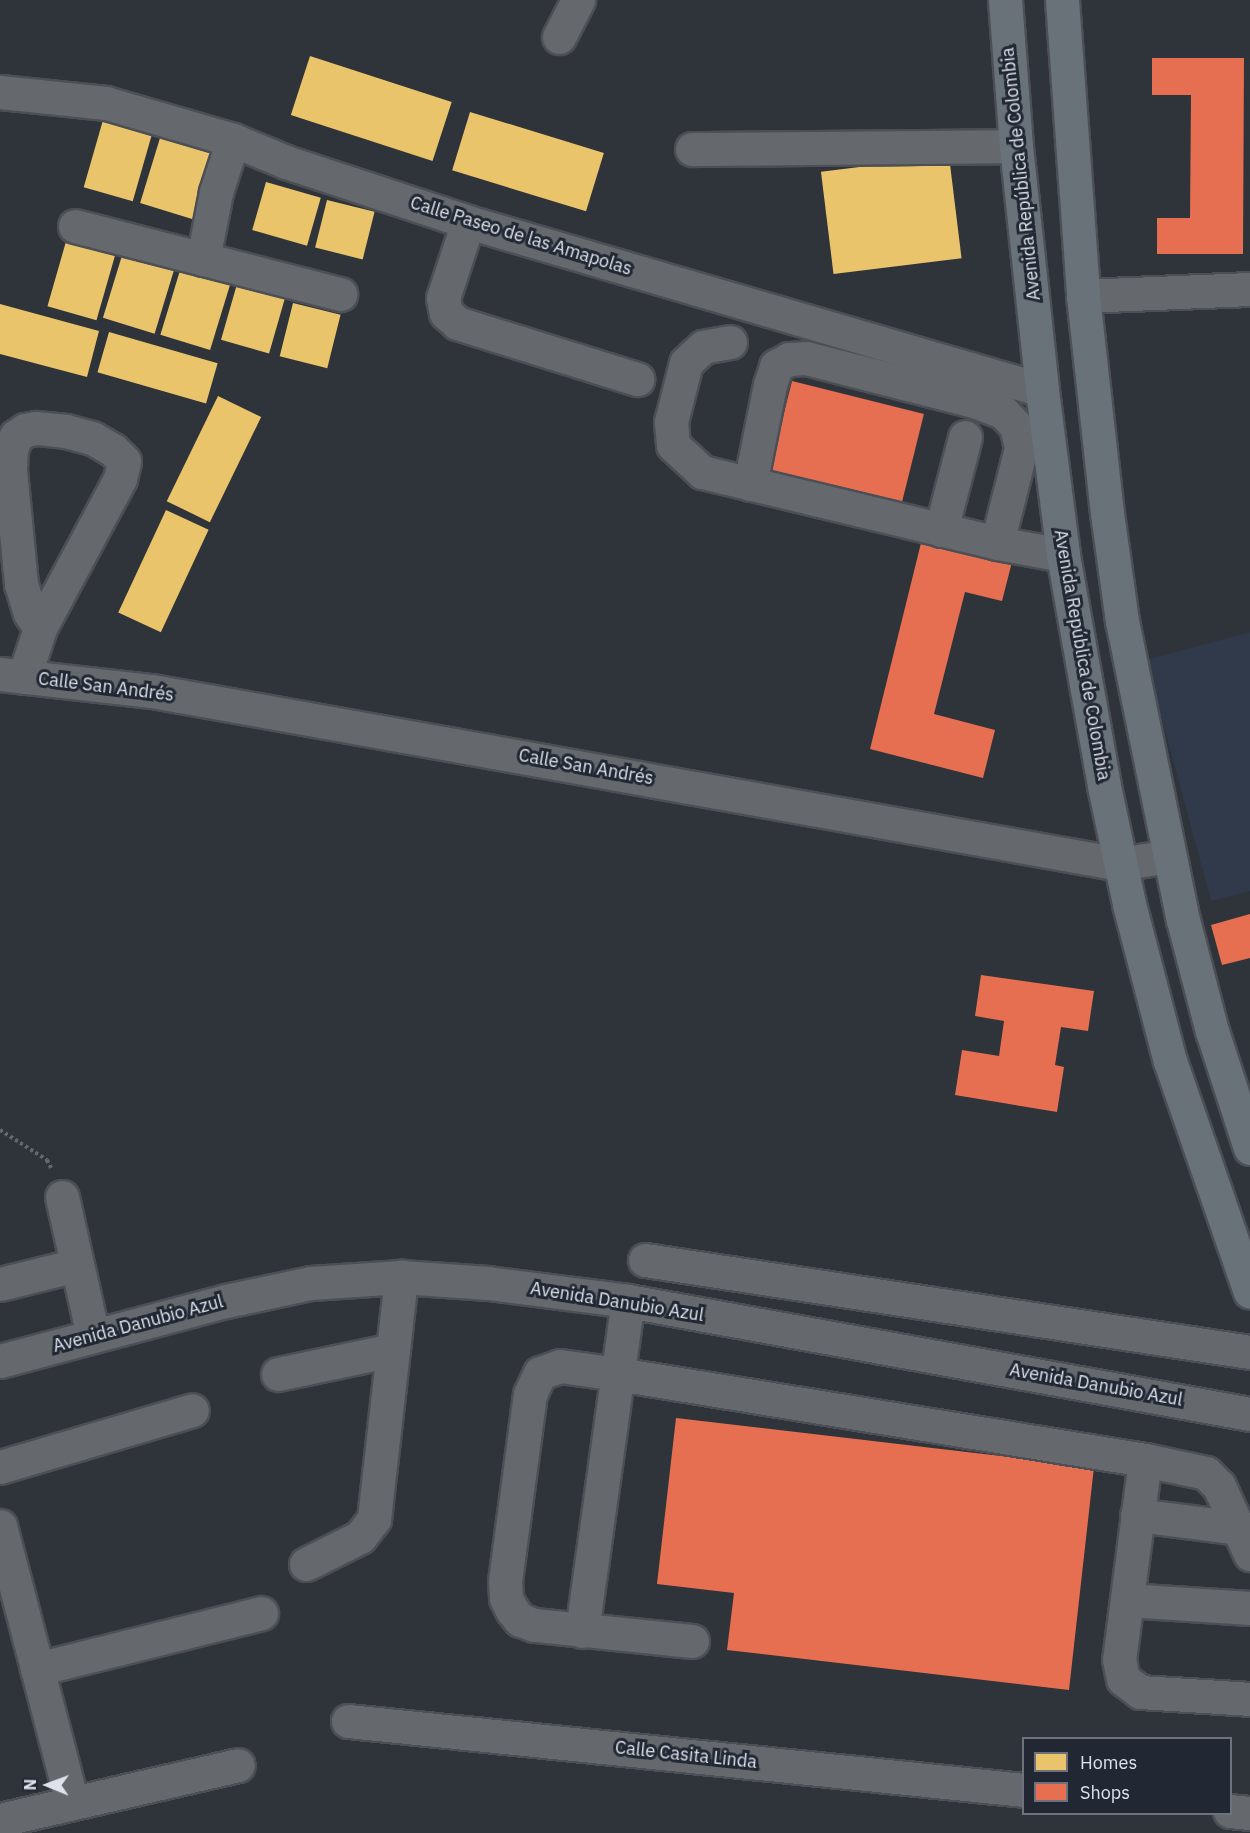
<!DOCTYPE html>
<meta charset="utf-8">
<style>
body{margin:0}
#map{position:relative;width:1250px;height:1833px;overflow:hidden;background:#2f333a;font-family:"IBM Plex Sans",sans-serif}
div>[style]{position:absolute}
.built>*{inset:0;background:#313a4a}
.homes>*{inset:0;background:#e9c46a;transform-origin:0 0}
.shops>*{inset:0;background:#e76f51;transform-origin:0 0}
.path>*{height:4px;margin-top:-2px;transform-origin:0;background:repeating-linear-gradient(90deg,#65696d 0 3px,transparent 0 6px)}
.roads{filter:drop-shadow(2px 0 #4c4f55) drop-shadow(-2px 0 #4c4f55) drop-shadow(0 2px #4c4f55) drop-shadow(0 -2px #4c4f55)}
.minor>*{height:33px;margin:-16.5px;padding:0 16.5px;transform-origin:16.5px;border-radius:16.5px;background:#65686d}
.major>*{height:33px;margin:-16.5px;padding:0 16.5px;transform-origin:16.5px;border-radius:16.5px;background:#6a7279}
span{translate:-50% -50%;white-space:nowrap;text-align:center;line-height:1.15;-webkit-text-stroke:6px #212834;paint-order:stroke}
.street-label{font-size:18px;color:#dee2ea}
.legend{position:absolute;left:1022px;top:1737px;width:210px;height:78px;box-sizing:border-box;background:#212834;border:2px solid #6d727d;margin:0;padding:8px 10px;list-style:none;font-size:18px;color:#dee2ea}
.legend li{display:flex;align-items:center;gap:12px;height:30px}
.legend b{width:30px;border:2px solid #6d727d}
.north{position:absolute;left:18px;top:1755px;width:60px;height:60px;-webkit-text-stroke:4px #212834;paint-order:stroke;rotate:271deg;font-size:16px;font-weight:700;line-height:24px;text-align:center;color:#dee2ea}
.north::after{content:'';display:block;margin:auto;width:21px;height:27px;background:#dee2ea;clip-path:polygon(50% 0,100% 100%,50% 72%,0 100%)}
</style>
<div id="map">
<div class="built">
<i style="clip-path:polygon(1250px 632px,1250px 891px,1211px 901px,1146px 660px)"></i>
</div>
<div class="homes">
<i style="left:310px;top:56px;width:149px;height:62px;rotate:18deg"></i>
<i style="left:470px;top:112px;width:140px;height:61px;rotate:17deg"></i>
<i style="left:103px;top:120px;width:51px;height:70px;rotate:16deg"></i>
<i style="left:160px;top:138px;width:56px;height:68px;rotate:17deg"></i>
<i style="left:949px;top:156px;width:103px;height:129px;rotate:83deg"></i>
<i style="left:266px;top:182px;width:57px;height:50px;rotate:16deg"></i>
<i style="left:327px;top:200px;width:49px;height:49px;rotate:14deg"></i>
<i style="left:67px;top:238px;width:51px;height:71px;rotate:16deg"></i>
<i style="left:124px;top:249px;width:54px;height:72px;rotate:17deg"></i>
<i style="left:182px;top:264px;width:52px;height:74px;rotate:17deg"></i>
<i style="left:237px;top:284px;width:50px;height:58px;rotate:16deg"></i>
<i style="left:293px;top:303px;width:49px;height:55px;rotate:14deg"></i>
<i style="clip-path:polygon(0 304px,99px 331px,87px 377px,0 354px)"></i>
<i style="left:109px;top:332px;width:113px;height:42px;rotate:16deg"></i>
<i style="left:218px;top:396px;width:48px;height:117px;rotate:26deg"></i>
<i style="left:166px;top:510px;width:47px;height:113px;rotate:25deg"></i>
</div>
<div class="shops">
<i style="clip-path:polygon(1152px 58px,1244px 58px,1243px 254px,1157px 254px,1157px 218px,1190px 218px,1191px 95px,1152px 95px)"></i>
<i style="left:792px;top:381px;width:136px;height:97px;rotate:14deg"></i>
<i style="clip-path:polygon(923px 535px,1013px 558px,1002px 601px,965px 592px,934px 714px,995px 730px,983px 778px,870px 749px)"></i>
<i style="clip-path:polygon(1250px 914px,1250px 958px,1222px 965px,1211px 925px)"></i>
<i style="clip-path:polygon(981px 975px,1094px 991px,1088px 1031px,1061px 1027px,1055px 1065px,1064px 1067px,1057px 1112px,955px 1095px,962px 1050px,999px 1056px,1004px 1021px,975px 1016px)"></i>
<i style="clip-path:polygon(676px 1418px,1094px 1467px,1069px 1690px,727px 1650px,734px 1593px,657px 1584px)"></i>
</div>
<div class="path">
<i style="left:0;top:1130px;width:56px;rotate:32.6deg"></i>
<i style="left:47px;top:1160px;width:9px;rotate:63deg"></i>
</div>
<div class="roads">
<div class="minor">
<i style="left:559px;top:37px;width:42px;rotate:-62.8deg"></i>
<i style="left:0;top:92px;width:107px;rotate:5.9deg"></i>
<i style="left:106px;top:103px;width:132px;rotate:16.2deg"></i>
<i style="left:233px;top:140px;width:57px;rotate:22.5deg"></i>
<i style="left:286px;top:162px;width:192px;rotate:18.2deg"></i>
<i style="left:468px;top:222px;width:598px;rotate:16.31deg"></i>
<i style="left:692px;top:149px;width:324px;rotate:-0.5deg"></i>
<i style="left:468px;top:222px;width:80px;rotate:108.2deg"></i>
<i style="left:443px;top:298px;width:15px;rotate:79deg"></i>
<i style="left:446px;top:313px;width:15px;rotate:42deg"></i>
<i style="left:457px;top:323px;width:189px;rotate:17.3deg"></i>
<i style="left:75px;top:226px;width:274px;rotate:14.4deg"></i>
<i style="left:203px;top:259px;width:68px;rotate:-79deg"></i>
<i style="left:216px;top:192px;width:55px;rotate:-71.9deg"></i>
<i style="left:1083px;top:296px;width:167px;rotate:-2.4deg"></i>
<i style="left:730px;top:342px;width:27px;rotate:170deg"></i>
<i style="left:703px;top:347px;width:23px;rotate:137deg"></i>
<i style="left:686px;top:363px;width:61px;rotate:104.3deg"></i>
<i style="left:671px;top:422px;width:23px;rotate:85deg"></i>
<i style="left:673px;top:445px;width:40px;rotate:43deg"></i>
<i style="left:702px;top:472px;width:303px;rotate:13.5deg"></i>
<i style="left:997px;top:543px;width:67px;rotate:10.3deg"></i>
<i style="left:750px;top:484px;width:101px;rotate:-78.6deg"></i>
<i style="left:770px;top:385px;width:20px;rotate:-72deg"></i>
<i style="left:776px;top:366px;width:15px;rotate:-28deg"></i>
<i style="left:789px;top:359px;width:17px;rotate:-3deg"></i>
<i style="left:806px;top:358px;width:173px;rotate:14.4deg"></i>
<i style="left:974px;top:401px;width:31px;rotate:21deg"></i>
<i style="left:1003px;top:412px;width:19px;rotate:47deg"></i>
<i style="left:1016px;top:426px;width:23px;rotate:77deg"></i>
<i style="left:1021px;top:448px;width:98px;rotate:104.2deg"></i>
<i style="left:941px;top:530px;width:96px;rotate:-75.5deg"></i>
<i style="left:0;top:674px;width:153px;rotate:6.4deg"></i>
<i style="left:152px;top:691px;width:983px;rotate:10.13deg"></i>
<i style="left:1120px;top:864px;width:50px;rotate:-9.3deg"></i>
<i style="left:24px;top:677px;width:52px;rotate:-71.9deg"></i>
<i style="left:40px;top:628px;width:169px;rotate:-61.8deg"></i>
<i style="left:120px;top:479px;width:18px;rotate:-77deg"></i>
<i style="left:124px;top:461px;width:16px;rotate:-135deg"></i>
<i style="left:113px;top:450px;width:24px;rotate:-150deg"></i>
<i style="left:92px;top:438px;width:27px;rotate:-165deg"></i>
<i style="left:66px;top:431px;width:30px;rotate:-174deg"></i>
<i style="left:36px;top:428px;width:11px;rotate:170deg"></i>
<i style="left:25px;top:430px;width:11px;rotate:146deg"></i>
<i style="left:16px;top:436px;width:15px;rotate:110deg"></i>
<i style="left:11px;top:450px;width:20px;rotate:93deg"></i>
<i style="left:10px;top:470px;width:115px;rotate:84.5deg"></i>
<i style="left:21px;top:584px;width:30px;rotate:73deg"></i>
<i style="left:30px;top:613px;width:18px;rotate:56deg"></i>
<i style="left:62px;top:1197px;width:142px;rotate:77.4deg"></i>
<i style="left:645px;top:1260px;width:612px;rotate:8.65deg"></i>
<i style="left:0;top:1284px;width:79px;rotate:-13.9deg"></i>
<i style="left:0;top:1361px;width:234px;rotate:-14.9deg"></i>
<i style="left:226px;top:1301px;width:87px;rotate:-12deg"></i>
<i style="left:311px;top:1283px;width:90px;rotate:-3.8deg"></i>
<i style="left:401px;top:1277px;width:87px;rotate:3.9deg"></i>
<i style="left:488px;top:1283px;width:141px;rotate:7.3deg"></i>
<i style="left:628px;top:1301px;width:632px;rotate:10.3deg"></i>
<i style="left:278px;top:1374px;width:117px;rotate:-11.8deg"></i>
<i style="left:1145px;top:1460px;width:201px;rotate:97.4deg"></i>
<i style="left:1119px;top:1659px;width:20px;rotate:79deg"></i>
<i style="left:1123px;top:1679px;width:21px;rotate:37deg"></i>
<i style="left:1140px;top:1692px;width:110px;rotate:3.6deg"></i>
<i style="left:0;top:1467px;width:200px;rotate:-16.5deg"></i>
<i style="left:1137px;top:1515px;width:102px;rotate:7.3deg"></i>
<i style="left:0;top:1526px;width:286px;rotate:75.4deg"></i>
<i style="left:306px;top:1564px;width:60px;rotate:-26.6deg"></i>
<i style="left:360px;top:1537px;width:23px;rotate:-52deg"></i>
<i style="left:374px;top:1519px;width:244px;rotate:-83.6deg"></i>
<i style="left:1127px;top:1600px;width:123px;rotate:3.7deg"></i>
<i style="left:582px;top:1631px;width:333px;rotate:-82.1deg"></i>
<i style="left:692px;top:1641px;width:159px;rotate:-174.2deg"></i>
<i style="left:534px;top:1625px;width:15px;rotate:-160deg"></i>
<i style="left:520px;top:1620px;width:13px;rotate:-129deg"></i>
<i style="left:512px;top:1610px;width:13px;rotate:-117deg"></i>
<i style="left:506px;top:1598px;width:17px;rotate:-93deg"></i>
<i style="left:505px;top:1581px;width:189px;rotate:-82.4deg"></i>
<i style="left:530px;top:1394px;width:23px;rotate:-65deg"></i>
<i style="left:540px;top:1373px;width:21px;rotate:-19deg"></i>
<i style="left:560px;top:1366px;width:59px;rotate:7.9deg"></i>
<i style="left:618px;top:1374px;width:534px;rotate:9.27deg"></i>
<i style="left:1145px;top:1460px;width:62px;rotate:12deg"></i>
<i style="left:1206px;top:1473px;width:18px;rotate:45deg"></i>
<i style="left:1219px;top:1486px;width:75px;rotate:65.5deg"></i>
<i style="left:37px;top:1669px;width:231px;rotate:-14deg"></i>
<i style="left:348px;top:1721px;width:680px;rotate:5.83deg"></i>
<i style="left:1230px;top:1811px;width:20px;rotate:6deg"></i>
<i style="left:0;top:1820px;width:244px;rotate:-13deg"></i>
</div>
<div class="major">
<i style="left:1005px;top:0;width:146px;rotate:85.7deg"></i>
<i style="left:1016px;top:146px;width:245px;rotate:83.9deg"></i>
<i style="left:1042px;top:390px;width:166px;rotate:82.7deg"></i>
<i style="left:1063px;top:555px;width:235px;rotate:79.9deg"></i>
<i style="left:1104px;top:786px;width:121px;rotate:78deg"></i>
<i style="left:1129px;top:904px;width:162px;rotate:75.4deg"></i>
<i style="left:1170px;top:1061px;width:244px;rotate:70.9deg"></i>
<i style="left:1062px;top:0;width:297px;rotate:85.9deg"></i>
<i style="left:1083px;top:296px;width:218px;rotate:83.7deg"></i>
<i style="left:1107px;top:513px;width:109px;rotate:82.1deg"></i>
<i style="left:1122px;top:621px;width:305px;rotate:78.5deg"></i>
<i style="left:1183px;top:920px;width:115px;rotate:75.4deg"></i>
<i style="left:1212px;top:1031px;width:123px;rotate:72deg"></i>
</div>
</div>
<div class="street-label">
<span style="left:1021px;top:174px;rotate:-96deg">Avenida República de Colombia</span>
<span style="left:521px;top:236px;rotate:17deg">Calle Paseo de las Amapolas</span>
<span style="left:1082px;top:655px;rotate:80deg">Avenida República de Colombia</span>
<span style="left:106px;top:687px;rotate:7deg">Calle San Andrés</span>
<span style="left:586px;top:767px;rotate:10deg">Calle San Andrés</span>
<span style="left:617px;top:1302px;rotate:9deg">Avenida Danubio Azul</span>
<span style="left:138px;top:1324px;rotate:-15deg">Avenida Danubio Azul</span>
<span style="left:1096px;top:1385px;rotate:10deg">Avenida Danubio Azul</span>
<span style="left:686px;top:1755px;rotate:6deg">Calle Casita Linda</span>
</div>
<ul class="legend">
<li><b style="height:16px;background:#e9c46a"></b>Homes</li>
<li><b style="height:16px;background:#e76f51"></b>Shops</li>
</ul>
<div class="north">N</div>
</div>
